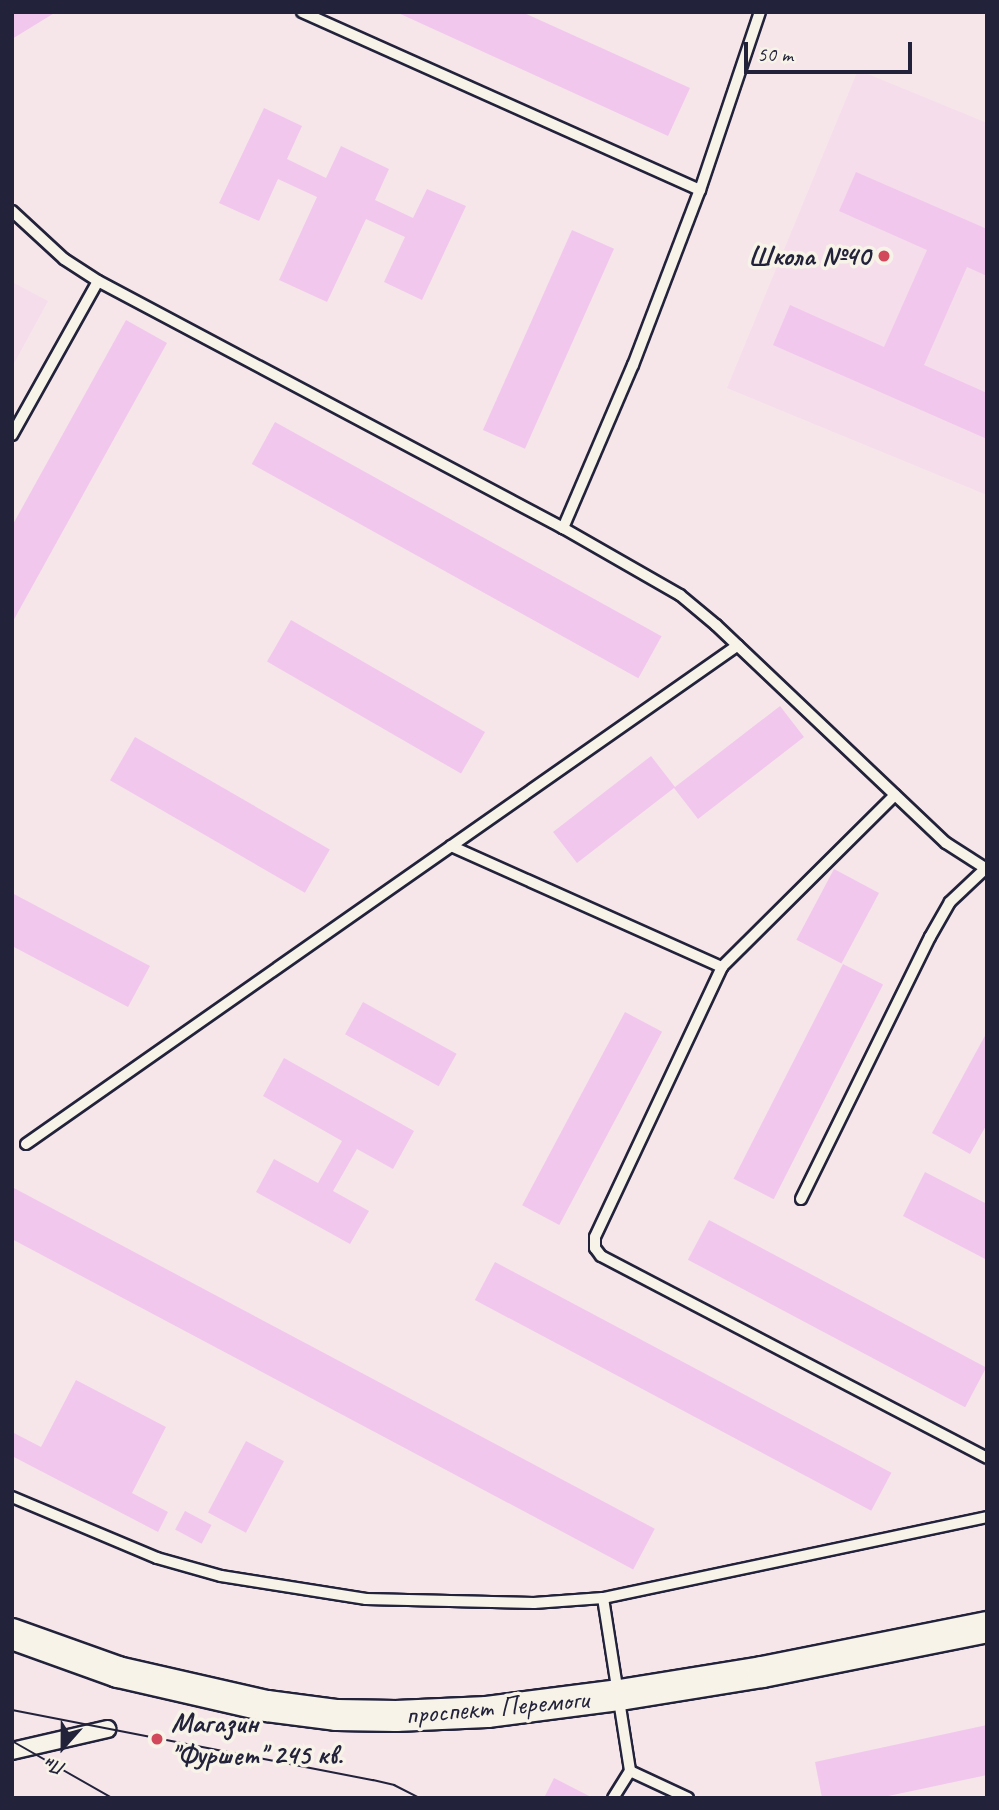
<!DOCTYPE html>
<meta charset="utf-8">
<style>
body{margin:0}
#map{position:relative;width:999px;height:1810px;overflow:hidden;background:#f6e6ea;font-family:Caveat,sans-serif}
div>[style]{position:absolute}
.built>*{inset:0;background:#f5ddeb}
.building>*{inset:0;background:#f2c7ed;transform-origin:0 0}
.roads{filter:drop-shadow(2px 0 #22223b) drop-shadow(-2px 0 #22223b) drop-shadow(0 2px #22223b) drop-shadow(0 -2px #22223b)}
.service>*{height:10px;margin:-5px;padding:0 5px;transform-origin:5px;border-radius:5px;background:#f7f3e8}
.pedestrian>*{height:16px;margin:-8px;padding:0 8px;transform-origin:8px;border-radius:8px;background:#f7f3e8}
.secondary>*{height:30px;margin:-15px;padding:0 15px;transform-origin:15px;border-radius:15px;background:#f7f3e8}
.tram>*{height:2px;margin:-1px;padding:0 1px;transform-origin:1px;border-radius:1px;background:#22223b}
.dots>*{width:19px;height:19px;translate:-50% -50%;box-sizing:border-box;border:4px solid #f7f3e8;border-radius:50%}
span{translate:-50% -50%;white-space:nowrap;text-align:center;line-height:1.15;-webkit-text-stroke:7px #f7f3e8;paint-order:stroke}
.poi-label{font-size:28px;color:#22223b;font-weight:700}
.right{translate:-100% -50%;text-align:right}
.left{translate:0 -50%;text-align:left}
.street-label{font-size:28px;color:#22223b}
.frame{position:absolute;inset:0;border:14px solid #22223b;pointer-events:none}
.north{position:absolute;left:28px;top:1712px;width:70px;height:70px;-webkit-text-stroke:5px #f7f3e8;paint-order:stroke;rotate:201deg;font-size:19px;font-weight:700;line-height:28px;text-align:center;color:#22223b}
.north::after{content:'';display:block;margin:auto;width:24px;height:32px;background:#22223b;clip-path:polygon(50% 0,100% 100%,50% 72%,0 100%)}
.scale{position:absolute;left:744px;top:42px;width:168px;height:32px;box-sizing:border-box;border:4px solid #22223b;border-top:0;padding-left:9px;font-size:21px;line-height:24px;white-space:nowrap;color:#22223b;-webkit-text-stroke:5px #f7f3e8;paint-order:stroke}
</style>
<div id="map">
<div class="built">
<i style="clip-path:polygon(858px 70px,987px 123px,987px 495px,727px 388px)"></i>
<i style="clip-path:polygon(12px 282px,48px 301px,12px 367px)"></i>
</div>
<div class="building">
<i style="clip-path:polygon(12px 12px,56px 12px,12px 39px)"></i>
<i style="clip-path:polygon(396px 12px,522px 12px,690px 88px,668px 136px)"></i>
<i style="clip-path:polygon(264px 108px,302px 126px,287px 159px,326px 178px,341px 146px,389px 169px,375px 200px,413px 218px,427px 189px,466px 206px,422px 300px,384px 282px,405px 237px,366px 219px,327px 302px,279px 280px,317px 197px,278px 179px,259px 221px,219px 203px)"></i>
<i style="clip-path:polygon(856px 172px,987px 229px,987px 276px,967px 267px,924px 365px,987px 393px,987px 439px,773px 345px,790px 305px,884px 347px,927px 250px,839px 211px)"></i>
<i style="left:572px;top:230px;width:46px;height:219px;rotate:24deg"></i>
<i style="clip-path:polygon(126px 320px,167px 343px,12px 623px,12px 526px)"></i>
<i style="left:275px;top:422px;width:442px;height:48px;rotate:29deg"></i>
<i style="left:291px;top:620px;width:224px;height:48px;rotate:30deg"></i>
<i style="clip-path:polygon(780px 706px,804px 737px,698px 819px,674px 788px,577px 863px,553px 832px,651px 756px,675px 787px)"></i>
<i style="left:135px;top:737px;width:225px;height:50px;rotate:30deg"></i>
<i style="left:834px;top:869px;width:51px;height:80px;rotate:28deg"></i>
<i style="clip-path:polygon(12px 893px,150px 966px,128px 1007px,12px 946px)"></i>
<i style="left:843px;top:964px;width:45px;height:241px;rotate:27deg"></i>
<i style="left:363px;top:1002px;width:107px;height:37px;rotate:29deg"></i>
<i style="left:625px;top:1012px;width:42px;height:219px;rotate:28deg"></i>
<i style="clip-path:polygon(987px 1032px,987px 1124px,970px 1154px,932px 1133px)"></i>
<i style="clip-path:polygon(284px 1058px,414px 1131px,393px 1169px,357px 1149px,333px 1191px,369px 1211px,350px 1244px,256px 1192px,274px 1159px,318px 1183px,342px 1141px,263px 1096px)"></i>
<i style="clip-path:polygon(925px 1172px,987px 1204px,987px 1260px,903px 1216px)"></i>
<i style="left:12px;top:1187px;width:728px;height:46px;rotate:28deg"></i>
<i style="left:709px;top:1220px;width:314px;height:45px;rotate:28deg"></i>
<i style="left:495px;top:1262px;width:449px;height:43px;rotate:28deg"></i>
<i style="clip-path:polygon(76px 1380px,166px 1427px,132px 1493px,168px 1512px,158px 1532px,12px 1456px,12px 1432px,41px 1447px)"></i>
<i style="left:246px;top:1441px;width:43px;height:81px;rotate:28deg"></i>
<i style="left:185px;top:1511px;width:30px;height:21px;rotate:28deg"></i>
<i style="clip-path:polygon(987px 1725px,987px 1775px,879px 1798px,822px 1798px,815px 1762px)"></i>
<i style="clip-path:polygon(554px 1778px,593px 1798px,544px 1798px)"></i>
</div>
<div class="roads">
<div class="service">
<i style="left:302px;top:12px;width:436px;rotate:24.1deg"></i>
<i style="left:12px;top:211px;width:71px;rotate:42.7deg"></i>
<i style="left:64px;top:259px;width:40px;rotate:32.9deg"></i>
<i style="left:98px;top:281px;width:527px;rotate:27.98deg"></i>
<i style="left:563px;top:528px;width:135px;rotate:29.8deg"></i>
<i style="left:680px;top:595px;width:47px;rotate:39.8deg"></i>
<i style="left:716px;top:625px;width:317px;rotate:43.5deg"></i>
<i style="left:946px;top:843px;width:46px;rotate:32.7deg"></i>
<i style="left:12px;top:435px;width:176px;rotate:-60.8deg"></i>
<i style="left:563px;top:528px;width:177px;rotate:-66.8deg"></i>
<i style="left:633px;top:365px;width:187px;rotate:-69.1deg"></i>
<i style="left:700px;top:190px;width:188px;rotate:-71.4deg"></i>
<i style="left:895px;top:795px;width:244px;rotate:135.2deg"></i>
<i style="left:722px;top:967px;width:298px;rotate:115.2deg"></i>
<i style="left:595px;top:1237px;width:11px;rotate:90deg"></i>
<i style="left:595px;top:1248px;width:10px;rotate:53deg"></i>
<i style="left:601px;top:1256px;width:436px;rotate:27.6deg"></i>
<i style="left:451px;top:846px;width:297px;rotate:24.1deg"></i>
<i style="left:26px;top:1144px;width:869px;rotate:-35.02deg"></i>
<i style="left:801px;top:1199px;width:292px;rotate:-63.8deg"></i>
<i style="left:930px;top:937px;width:40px;rotate:-60.3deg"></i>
<i style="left:950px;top:902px;width:51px;rotate:-43.4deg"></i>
<i style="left:12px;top:1497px;width:157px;rotate:22.8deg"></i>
<i style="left:157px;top:1558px;width:66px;rotate:15.7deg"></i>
<i style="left:221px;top:1576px;width:147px;rotate:9deg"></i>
<i style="left:366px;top:1599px;width:168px;rotate:1.4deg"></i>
<i style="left:534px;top:1603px;width:69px;rotate:-4.1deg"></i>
<i style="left:603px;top:1598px;width:392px;rotate:-11.9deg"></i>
<i style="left:603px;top:1598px;width:175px;rotate:81.1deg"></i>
<i style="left:630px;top:1771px;width:32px;rotate:122deg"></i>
<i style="left:630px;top:1771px;width:64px;rotate:25deg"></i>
</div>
<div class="pedestrian">
<i style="left:12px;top:1751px;width:98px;rotate:-13deg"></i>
</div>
<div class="secondary">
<i style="left:12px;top:1634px;width:113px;rotate:19.7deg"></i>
<i style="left:118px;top:1672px;width:153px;rotate:12.9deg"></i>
<i style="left:267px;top:1706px;width:71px;rotate:7.3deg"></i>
<i style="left:337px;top:1715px;width:59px;rotate:1deg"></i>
<i style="left:396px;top:1716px;width:91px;rotate:-2.5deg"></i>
<i style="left:487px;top:1712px;width:134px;rotate:-7.3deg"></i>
<i style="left:620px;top:1695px;width:144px;rotate:-9.2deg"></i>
<i style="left:762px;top:1672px;width:229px;rotate:-11.3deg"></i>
</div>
</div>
<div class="tram">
<i style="left:12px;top:1710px;width:368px;rotate:11deg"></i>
<i style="left:373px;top:1780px;width:22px;rotate:13deg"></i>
<i style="left:394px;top:1785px;width:29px;rotate:27deg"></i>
<i style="left:12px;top:1741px;width:115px;rotate:29.7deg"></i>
</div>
<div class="dots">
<i style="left:884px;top:256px;background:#d1495b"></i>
<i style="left:157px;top:1739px;background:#d1495b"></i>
</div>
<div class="poi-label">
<span class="right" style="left:870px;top:256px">Школа №40</span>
<span class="left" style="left:171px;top:1739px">Магазин<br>"Фуршет" 245 кв.</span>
</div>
<div class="street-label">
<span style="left:497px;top:1707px;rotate:-5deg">проспект Перемоги</span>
</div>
<div class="frame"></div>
<div class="north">Пн</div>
<div class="scale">50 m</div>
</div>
